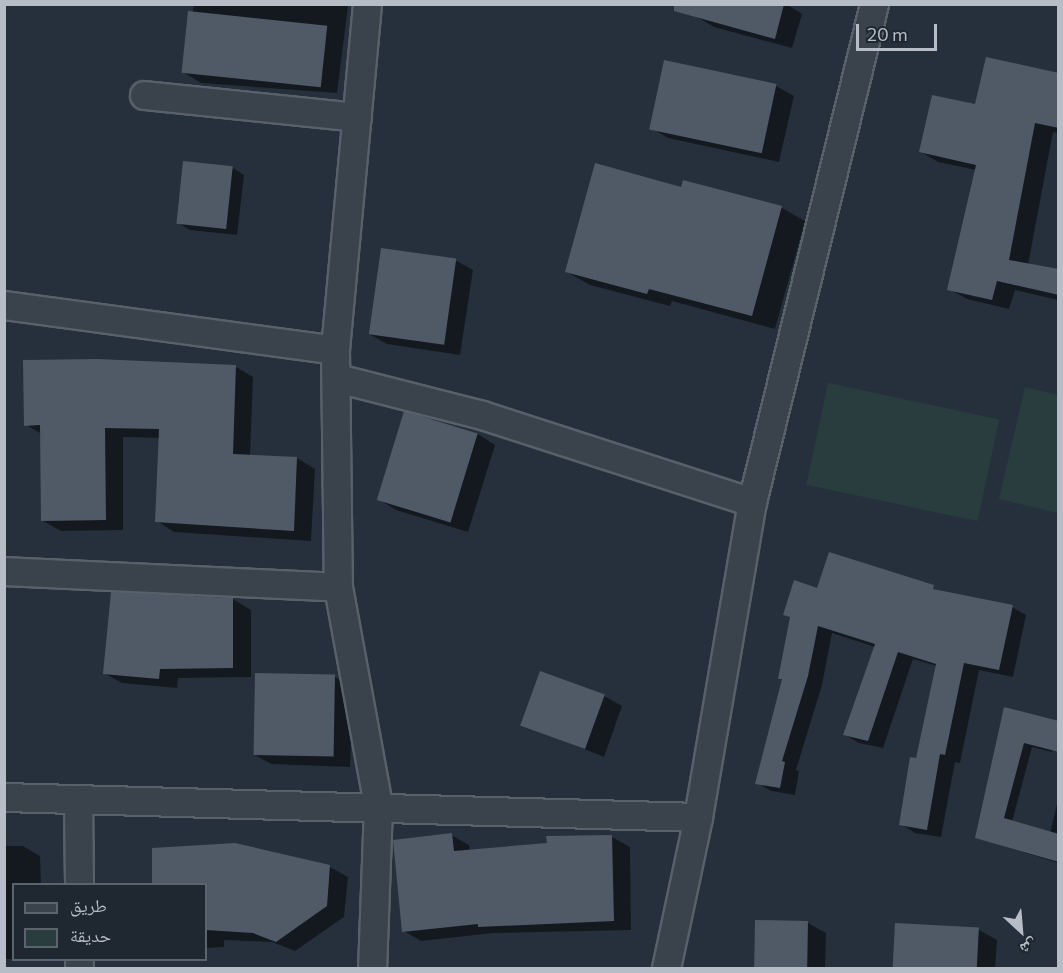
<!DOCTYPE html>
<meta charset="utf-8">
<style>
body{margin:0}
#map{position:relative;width:1063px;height:973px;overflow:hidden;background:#26303c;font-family:Commissioner,"Noto Naskh Arabic",sans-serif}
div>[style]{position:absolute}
.green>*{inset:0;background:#293d3e;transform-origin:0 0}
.shadow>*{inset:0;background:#0007}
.building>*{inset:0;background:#505a67;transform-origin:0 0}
.roads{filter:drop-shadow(2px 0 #58606a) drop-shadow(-2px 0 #58606a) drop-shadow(0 2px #58606a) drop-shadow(0 -2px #58606a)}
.minor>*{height:27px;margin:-13.5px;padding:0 13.5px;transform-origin:13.5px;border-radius:13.5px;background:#3a424c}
span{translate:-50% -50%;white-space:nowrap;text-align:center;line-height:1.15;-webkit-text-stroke:5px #1f2731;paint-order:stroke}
.frame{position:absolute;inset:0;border:6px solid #b6bdc7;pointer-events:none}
.legend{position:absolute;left:12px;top:883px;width:195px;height:78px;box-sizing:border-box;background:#1f2731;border:2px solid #5b636d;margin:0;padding:8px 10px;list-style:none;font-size:18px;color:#b6bdc7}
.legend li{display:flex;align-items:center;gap:12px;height:30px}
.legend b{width:30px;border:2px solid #5b636d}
.north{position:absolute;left:991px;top:901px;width:60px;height:60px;-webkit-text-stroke:4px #1f2731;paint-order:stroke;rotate:154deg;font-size:16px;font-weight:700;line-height:24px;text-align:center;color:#b6bdc7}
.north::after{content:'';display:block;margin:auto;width:21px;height:27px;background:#b6bdc7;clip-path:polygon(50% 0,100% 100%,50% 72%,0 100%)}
.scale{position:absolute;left:856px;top:24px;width:81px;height:27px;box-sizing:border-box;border:3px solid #b6bdc7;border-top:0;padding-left:8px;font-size:18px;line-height:21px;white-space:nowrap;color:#b6bdc7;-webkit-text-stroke:4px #1f2731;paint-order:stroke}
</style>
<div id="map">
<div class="green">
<i style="left:828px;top:383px;width:175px;height:104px;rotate:12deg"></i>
<i style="clip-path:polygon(1025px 387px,1058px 395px,1058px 513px,999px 499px)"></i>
</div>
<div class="shadow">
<i style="clip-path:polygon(194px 4px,355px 4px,348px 6px,337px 93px,201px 83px,183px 72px)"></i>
<i style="clip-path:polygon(697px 4px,786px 4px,802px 14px,792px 48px,714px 27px,697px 17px)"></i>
<i style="clip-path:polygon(665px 62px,776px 86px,794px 96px,779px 162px,668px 138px,651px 128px)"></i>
<i style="clip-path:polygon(1058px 75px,1058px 133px,1053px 132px,1028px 265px,1058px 271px,1058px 300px,1015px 290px,1009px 309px,967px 299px,949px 289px,976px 170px,938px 162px,921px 152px,976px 106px)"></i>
<i style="clip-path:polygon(233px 168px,244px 175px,237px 235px,190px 230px,178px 223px)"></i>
<i style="clip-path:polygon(684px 181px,782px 208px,805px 221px,775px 329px,672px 301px,670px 306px,590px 285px,567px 272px,682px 188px)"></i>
<i style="clip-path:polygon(455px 260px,473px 270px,460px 355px,387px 344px,369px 334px)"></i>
<i style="clip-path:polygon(236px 367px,253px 377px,250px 456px,297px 458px,315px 469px,311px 541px,174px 532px,157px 521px,160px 438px,123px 437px,123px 530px,61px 531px,43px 521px,42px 434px,26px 425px)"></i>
<i style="clip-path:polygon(405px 413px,478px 434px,495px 445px,468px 532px,396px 510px,378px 499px)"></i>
<i style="clip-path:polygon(830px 553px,945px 593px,1012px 607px,1026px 615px,1013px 677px,979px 670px,960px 763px,955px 762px,941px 837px,915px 833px,901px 824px,937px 666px,913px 659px,883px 748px,859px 743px,845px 735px,875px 647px,832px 633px,822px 685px,796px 770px,799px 771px,795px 795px,771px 791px,757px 783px,783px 680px,780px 678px,791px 618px,785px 614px,818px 590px)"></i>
<i style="clip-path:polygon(233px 599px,251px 610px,251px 677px,178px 678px,177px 688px,122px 683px,104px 673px)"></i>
<i style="clip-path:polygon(335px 677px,353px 687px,350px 767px,271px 764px,253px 754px)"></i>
<i style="clip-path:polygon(604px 696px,622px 706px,604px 757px,522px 724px)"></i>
<i style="clip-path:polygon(1005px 709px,1058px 728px,1052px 752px,1032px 747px,1012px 822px,1050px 833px,1058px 800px,1058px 863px,976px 837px)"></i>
<i style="clip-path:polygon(451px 835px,469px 845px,470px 851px,612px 837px,630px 847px,631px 930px,493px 933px,421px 941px,404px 931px)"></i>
<i style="clip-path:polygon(4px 846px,23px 846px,40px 856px,41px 884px,14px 884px,14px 959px,4px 959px)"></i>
<i style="clip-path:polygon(330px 867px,348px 877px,344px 917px,295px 951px,272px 942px,224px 940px,224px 947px,206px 948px,206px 884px)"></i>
<i style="clip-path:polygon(808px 923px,826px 933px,825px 968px,755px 968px)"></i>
<i style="clip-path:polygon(896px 925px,979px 930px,997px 940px,995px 968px,894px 968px)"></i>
</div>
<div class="building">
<i style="clip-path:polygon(674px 4px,784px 4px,775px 39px,674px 11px)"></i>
<i style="left:188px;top:11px;width:140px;height:62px;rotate:6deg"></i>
<i style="clip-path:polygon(986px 57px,1059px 73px,1059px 128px,1035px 123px,1009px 260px,1059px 269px,1059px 295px,997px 281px,992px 300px,947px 290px,976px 165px,919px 152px,932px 95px,975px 104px)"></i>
<i style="left:664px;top:60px;width:115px;height:71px;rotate:12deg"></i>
<i style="left:183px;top:161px;width:50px;height:63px;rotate:6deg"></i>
<i style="clip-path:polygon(595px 163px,681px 187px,683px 180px,782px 206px,752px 316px,649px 289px,647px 294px,565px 272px)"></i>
<i style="left:381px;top:248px;width:76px;height:87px;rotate:8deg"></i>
<i style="clip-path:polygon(97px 359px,236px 365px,233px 454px,297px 457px,294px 531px,155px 522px,159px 429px,105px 428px,106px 520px,41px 521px,40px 425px,24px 426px,23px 360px)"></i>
<i style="left:404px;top:411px;width:77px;height:93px;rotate:17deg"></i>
<i style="clip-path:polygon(829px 552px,934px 585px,933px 589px,1013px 605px,999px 670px,964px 663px,945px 755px,940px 754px,927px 830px,899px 825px,910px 757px,916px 758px,936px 664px,898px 652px,868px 741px,843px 735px,875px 644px,818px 626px,808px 676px,782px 761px,785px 762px,780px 788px,755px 784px,782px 679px,778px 679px,790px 617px,783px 615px,794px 580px,817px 588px)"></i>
<i style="clip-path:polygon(111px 592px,233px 598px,233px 668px,160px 669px,159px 679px,103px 674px)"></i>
<i style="left:540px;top:671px;width:69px;height:58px;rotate:20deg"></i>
<i style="left:255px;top:673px;width:80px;height:82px;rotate:1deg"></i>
<i style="clip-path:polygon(1004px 707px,1059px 721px,1059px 752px,1024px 743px,1004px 818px,1059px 834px,1059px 862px,975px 838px)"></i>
<i style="clip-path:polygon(452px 833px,454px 851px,547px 843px,546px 836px,612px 835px,614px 921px,478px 927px,478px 924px,402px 932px,393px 840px)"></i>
<i style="clip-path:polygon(235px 843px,330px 865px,327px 906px,276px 942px,253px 933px,206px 930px,206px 885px,152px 885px,152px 848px)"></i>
<i style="left:755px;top:920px;width:53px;height:49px;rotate:1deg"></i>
<i style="left:895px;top:923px;width:84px;height:46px;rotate:3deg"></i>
</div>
<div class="roads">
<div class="minor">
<i style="left:367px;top:4px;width:347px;rotate:95.3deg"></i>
<i style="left:335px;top:350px;width:237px;rotate:89.3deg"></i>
<i style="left:338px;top:587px;width:223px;rotate:79.6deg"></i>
<i style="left:378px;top:806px;width:162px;rotate:92.1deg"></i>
<i style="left:144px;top:95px;width:214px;rotate:5.9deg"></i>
<i style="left:4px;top:305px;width:334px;rotate:7.7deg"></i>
<i style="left:337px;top:378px;width:150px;rotate:14.3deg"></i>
<i style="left:482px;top:415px;width:284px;rotate:17.9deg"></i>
<i style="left:4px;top:571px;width:334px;rotate:2.7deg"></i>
<i style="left:4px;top:797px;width:694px;rotate:1.65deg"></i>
<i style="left:78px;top:800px;width:84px;rotate:89.3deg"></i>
<i style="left:79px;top:960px;width:8px;rotate:90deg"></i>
<i style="left:666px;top:968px;width:154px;rotate:-78deg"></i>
<i style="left:698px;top:817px;width:320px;rotate:-80.3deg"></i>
<i style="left:752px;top:502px;width:513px;rotate:-76.23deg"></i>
</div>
</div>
<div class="frame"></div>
<ul class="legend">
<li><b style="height:8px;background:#3a424c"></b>طريق</li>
<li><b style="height:16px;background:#293d3e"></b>حديقة</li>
</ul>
<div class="north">ش</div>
<div class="scale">20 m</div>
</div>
